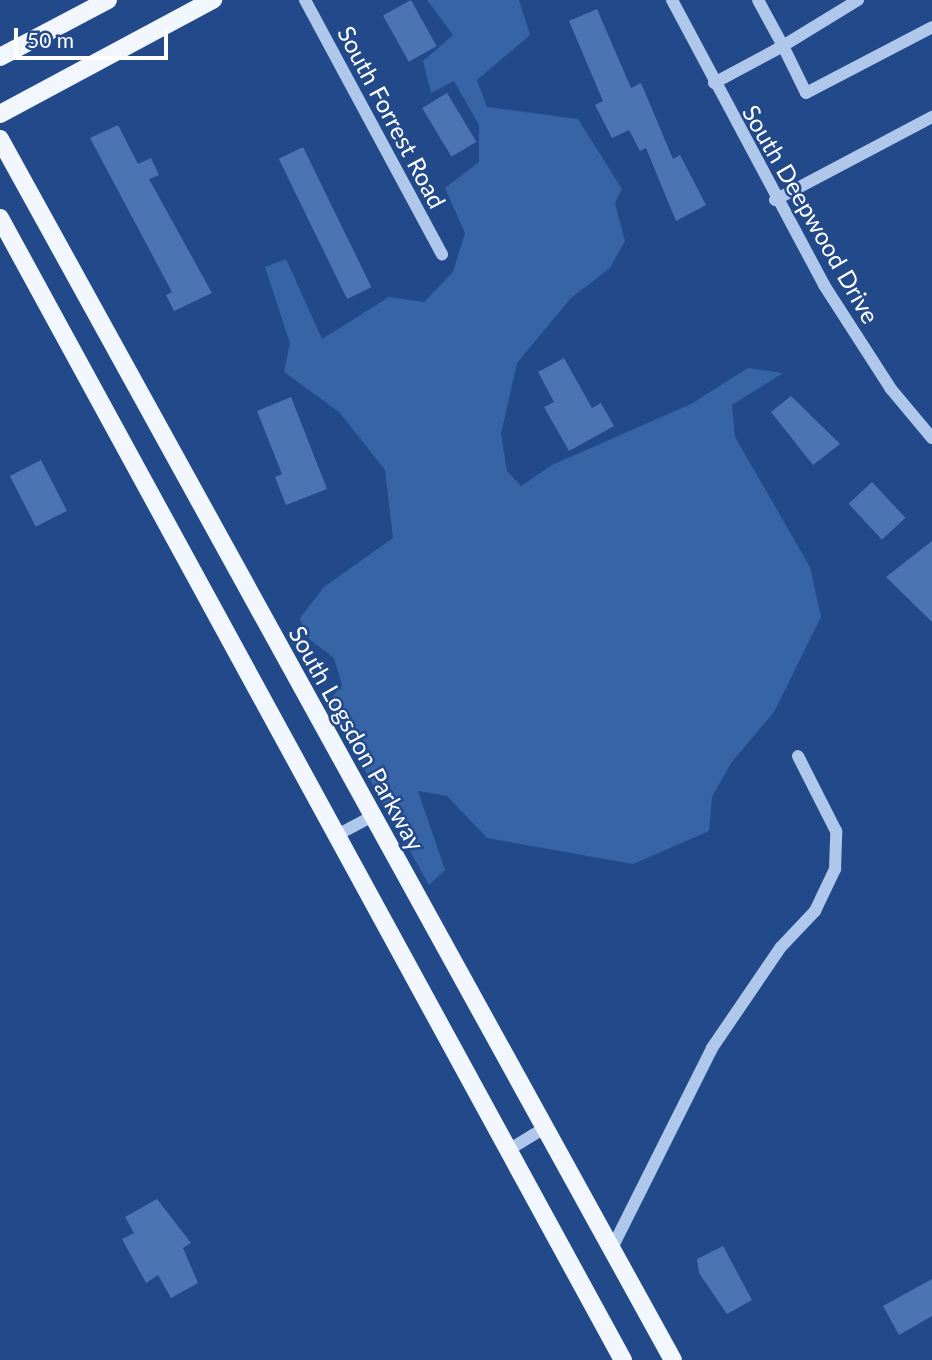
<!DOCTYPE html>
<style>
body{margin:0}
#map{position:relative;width:932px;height:1360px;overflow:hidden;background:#224a8a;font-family:Lato,sans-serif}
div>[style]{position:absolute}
.green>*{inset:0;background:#3664a7}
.building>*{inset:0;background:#4b74b2;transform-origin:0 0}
.minor>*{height:12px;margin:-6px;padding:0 6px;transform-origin:6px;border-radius:6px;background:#aec7eb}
.major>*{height:18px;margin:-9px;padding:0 9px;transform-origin:9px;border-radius:9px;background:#f2f7fe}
span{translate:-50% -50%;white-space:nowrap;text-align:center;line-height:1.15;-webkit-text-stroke:5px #224a8a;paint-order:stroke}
.street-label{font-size:24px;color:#fff}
.scale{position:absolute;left:14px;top:28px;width:154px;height:32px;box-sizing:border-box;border:4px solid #fff;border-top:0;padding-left:9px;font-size:21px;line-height:24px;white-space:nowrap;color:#fff;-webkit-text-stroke:5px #224a8a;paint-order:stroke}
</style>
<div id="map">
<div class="green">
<i style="clip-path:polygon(427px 0,519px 0,530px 35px,477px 80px,487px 107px,578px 119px,622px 189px,615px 203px,625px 241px,610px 268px,571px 298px,517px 363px,501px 434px,507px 471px,521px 486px,552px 465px,691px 404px,748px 368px,783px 373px,732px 405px,735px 437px,810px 567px,821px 617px,774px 712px,731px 763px,712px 797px,709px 831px,633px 864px,487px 838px,447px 796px,418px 791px,445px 870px,429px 885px,327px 703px,342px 685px,334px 658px,305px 636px,300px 618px,324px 587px,393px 538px,385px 470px,339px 412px,284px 372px,290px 343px,265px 267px,286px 259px,322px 339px,389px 297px,424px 302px,453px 272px,465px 233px,445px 188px,479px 162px,479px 125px,454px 81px,431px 93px,423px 61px,453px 35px)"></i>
</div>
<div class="building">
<i style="left:411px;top:0;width:53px;height:32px;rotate:61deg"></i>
<i style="clip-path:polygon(597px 9px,631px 88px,641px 83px,673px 159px,680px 155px,706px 205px,676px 221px,646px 148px,640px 151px,629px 130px,612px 138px,595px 105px,603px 101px,569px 21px)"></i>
<i style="left:447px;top:93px;width:57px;height:29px;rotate:59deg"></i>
<i style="clip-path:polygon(118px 125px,138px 164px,151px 158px,159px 175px,149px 179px,212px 293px,174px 311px,166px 295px,172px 292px,90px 138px)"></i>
<i style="left:303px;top:147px;width:156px;height:27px;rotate:64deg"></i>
<i style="clip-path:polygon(564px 358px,592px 408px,601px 403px,614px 426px,569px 451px,544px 407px,554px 402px,538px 372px)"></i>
<i style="clip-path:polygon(791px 396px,840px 444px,813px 465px,771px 412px)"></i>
<i style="clip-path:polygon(291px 397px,327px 489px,286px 505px,275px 477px,282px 474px,257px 411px)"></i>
<i style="left:41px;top:460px;width:57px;height:35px;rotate:63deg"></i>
<i style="left:872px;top:482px;width:49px;height:32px;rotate:47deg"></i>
<i style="clip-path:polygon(932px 541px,932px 622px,886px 577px)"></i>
<i style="clip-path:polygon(157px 1199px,191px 1243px,183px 1248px,198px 1283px,171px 1298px,158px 1275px,146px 1283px,122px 1239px,134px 1233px,125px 1217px)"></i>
<i style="clip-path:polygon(723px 1246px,752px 1300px,727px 1314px,699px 1273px,697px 1259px)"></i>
<i style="clip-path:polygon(932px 1279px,932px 1316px,899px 1335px,883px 1306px)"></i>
</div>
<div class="minor">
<i style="left:305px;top:0;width:289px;rotate:61.7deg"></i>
<i style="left:672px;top:0;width:323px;rotate:61.9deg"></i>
<i style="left:824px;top:285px;width:124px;rotate:57.2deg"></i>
<i style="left:891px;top:389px;width:64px;rotate:50.1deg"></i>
<i style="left:858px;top:0;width:88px;rotate:148.5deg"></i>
<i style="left:783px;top:46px;width:52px;rotate:63.9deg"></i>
<i style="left:806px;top:93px;width:142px;rotate:-27.6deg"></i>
<i style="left:714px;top:83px;width:78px;rotate:-28.2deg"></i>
<i style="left:783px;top:46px;width:52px;rotate:-118.5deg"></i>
<i style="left:775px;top:200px;width:178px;rotate:-27.9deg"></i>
<i style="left:337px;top:835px;width:40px;rotate:-28deg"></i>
<i style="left:507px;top:1151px;width:46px;rotate:-31.6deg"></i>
<i style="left:612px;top:1248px;width:224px;rotate:-63.4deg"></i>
<i style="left:712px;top:1048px;width:122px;rotate:-55.7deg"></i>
<i style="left:781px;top:947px;width:50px;rotate:-46.6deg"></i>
<i style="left:815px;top:911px;width:47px;rotate:-64.5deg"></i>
<i style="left:835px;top:869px;width:38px;rotate:-88deg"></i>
<i style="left:836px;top:831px;width:84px;rotate:-116.9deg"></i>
</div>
<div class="major">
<i style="left:0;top:57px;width:122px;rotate:-27.8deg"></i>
<i style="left:0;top:114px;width:242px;rotate:-28.2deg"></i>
<i style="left:0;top:139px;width:1394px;rotate:61.14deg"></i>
<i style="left:0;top:218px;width:1301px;rotate:61.39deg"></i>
</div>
<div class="street-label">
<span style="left:392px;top:117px;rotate:62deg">South Forrest Road</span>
<span style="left:811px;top:214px;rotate:60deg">South Deepwood Drive</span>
<span style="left:357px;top:738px;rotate:61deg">South Logsdon Parkway</span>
</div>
<div class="scale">50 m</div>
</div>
